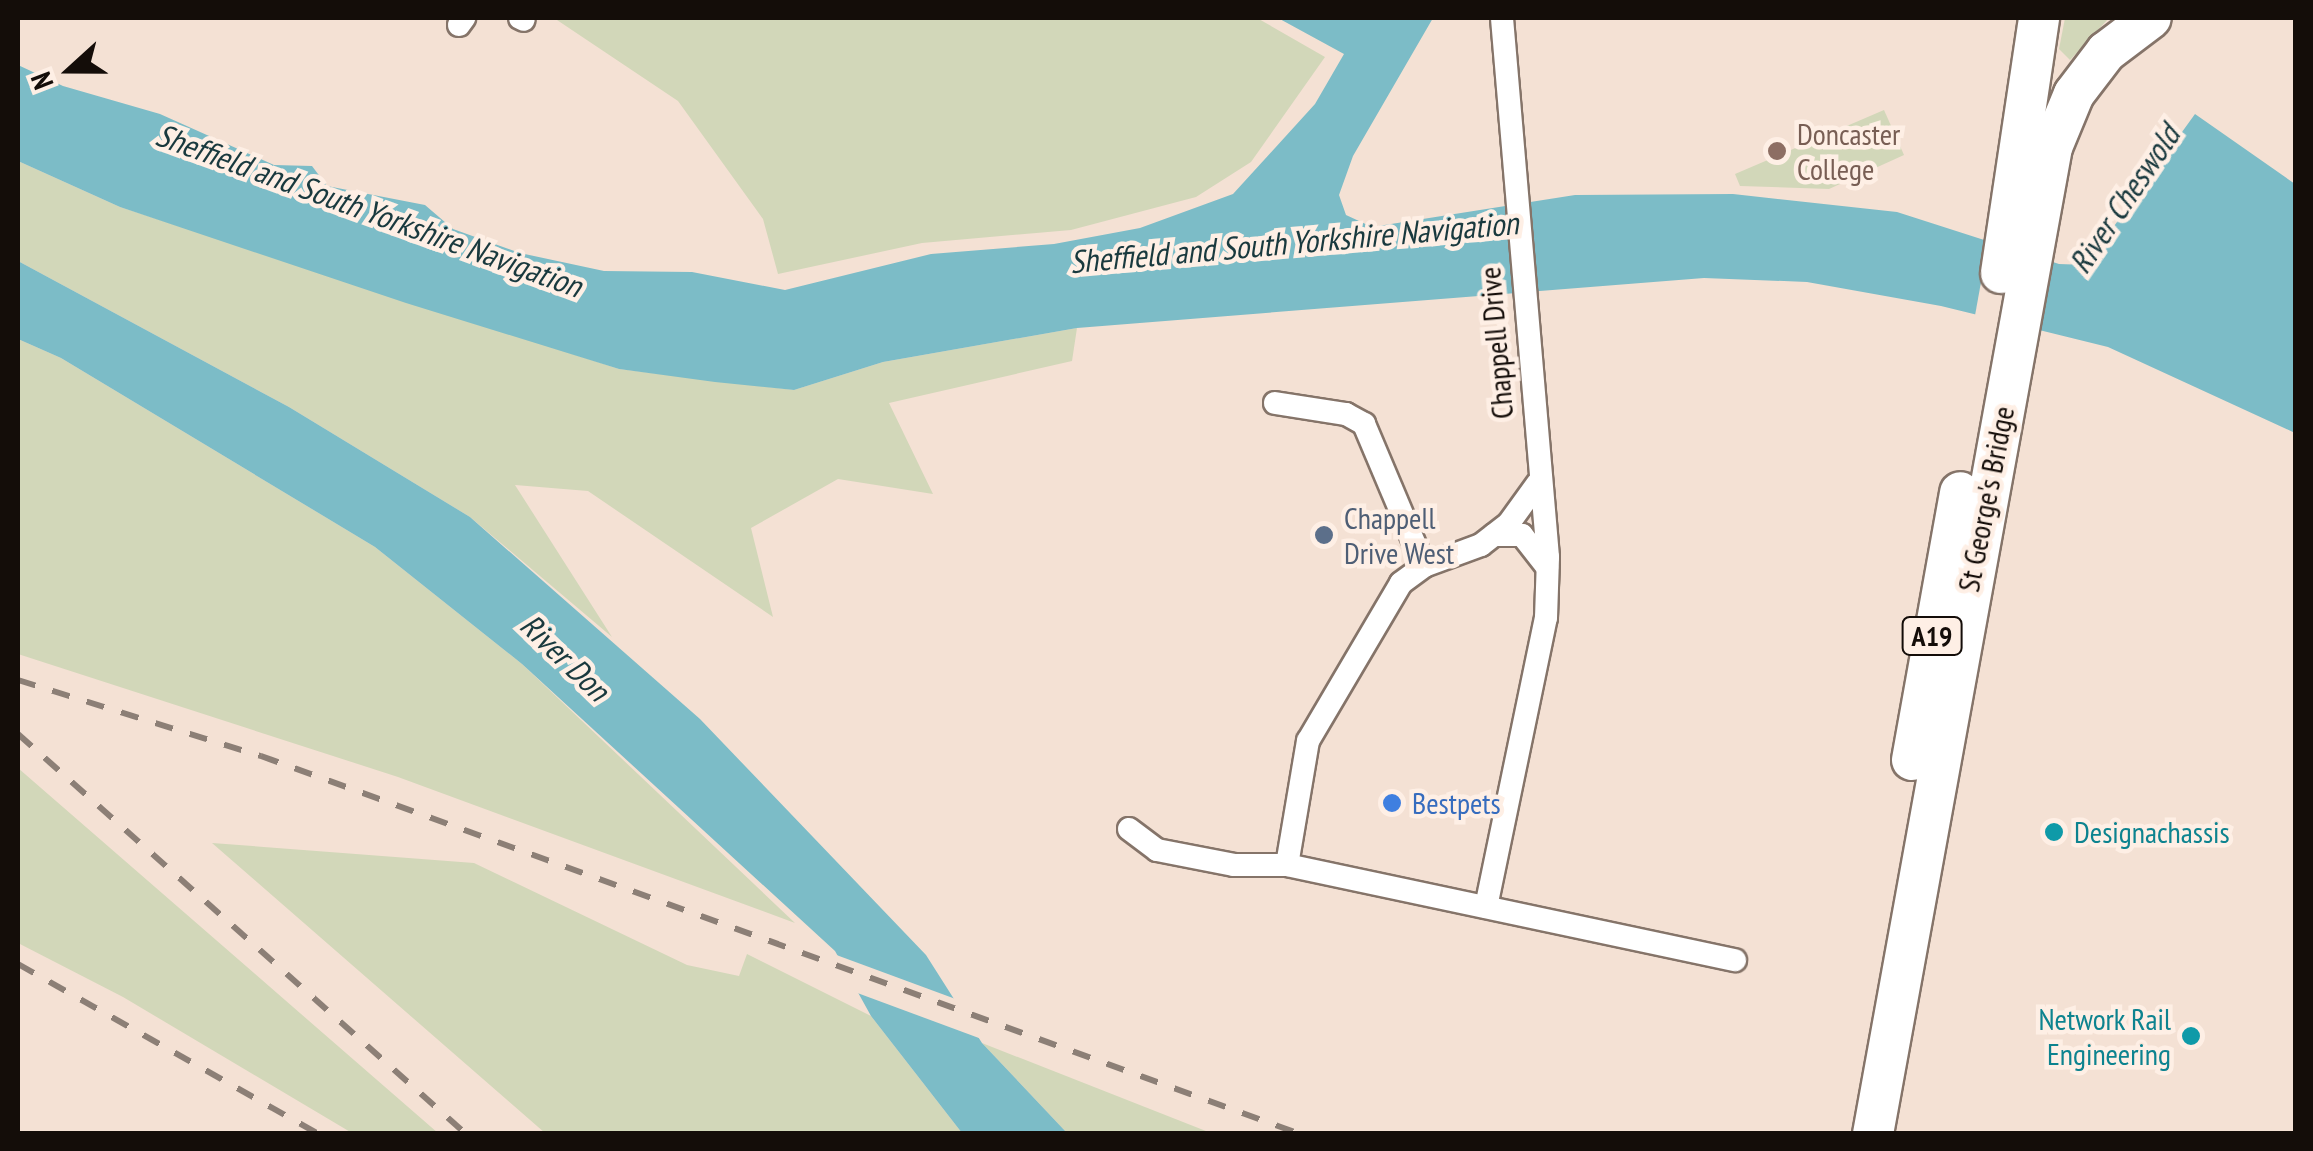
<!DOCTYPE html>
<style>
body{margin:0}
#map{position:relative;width:2313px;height:1151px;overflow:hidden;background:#f4e1d4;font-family:"PT Sans Narrow",sans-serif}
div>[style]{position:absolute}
.green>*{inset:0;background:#d2d7b9}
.water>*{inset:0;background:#7cbcc7}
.pier>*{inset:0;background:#f4e1d4}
.roads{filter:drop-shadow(2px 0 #857469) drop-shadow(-2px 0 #857469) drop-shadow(0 2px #857469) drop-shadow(0 -2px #857469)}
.street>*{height:22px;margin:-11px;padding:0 11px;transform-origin:11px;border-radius:11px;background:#fff}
.highway>*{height:40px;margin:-20px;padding:0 20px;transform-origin:20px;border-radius:20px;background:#fff}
.rail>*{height:6px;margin-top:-3px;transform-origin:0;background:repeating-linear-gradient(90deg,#8c7f76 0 18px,transparent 0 36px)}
.dots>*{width:28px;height:28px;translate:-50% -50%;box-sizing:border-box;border:5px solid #feefe5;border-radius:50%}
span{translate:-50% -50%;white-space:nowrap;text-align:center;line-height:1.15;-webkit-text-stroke:9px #feefe5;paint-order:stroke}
.shield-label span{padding:2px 8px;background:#feefe5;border:2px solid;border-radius:8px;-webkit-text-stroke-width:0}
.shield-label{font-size:28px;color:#140d09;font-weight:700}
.education-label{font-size:30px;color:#785e54}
.left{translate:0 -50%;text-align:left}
.street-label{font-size:30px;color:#140d09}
.service-label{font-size:30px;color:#4e5e75}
.shop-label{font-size:30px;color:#366cbe}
.culture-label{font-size:30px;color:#0d838f}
.right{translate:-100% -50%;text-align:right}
.water-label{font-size:32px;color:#19393e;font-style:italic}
.frame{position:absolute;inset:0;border:20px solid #140d09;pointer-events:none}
.north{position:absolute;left:20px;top:20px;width:100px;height:100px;-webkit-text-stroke:8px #feefe5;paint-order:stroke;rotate:249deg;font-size:28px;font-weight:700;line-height:40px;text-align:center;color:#140d09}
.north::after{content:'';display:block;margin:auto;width:35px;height:45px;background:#140d09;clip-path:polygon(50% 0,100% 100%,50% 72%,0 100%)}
</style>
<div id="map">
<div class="green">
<i style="clip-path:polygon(554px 18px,1257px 18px,1325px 57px,1251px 162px,1196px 197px,1071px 230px,922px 243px,778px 274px,763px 219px,678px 101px)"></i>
<i style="clip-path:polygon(2065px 18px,2109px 18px,2070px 60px,2059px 49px)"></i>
<i style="clip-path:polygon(1884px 110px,1904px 155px,1829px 189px,1740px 186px,1735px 174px)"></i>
<i style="clip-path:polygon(18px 161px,120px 207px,619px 369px,794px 390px,883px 362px,1077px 328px,1072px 361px,889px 403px,933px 494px,838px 479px,751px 528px,773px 617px,588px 491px,515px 485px,612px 637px,470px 517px,289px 407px,18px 261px)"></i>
<i style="clip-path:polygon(18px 339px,61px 358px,375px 547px,522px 664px,795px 923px,398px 777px,18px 654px)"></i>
<i style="clip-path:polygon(18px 768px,438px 1133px,352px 1133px,123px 997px,18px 943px)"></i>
<i style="clip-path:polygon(212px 843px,474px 863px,687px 965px,739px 976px,747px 954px,871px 1016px,962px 1133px,545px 1133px)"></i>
<i style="clip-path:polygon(982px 1043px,1211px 1133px,1067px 1133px)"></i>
</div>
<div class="water">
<i style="clip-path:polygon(1278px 18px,1433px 18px,1353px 156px,1339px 195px,1346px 215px,1372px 227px,1575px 195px,1733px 194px,1897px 212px,2059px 264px,2086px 265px,2195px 114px,2295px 184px,2295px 433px,2108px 347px,1941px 306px,1807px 282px,1704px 278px,1077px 328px,883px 362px,794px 390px,715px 382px,619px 369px,406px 303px,120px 207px,18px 161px,18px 65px,63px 86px,160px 114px,274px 165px,312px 166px,327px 186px,425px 205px,453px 229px,520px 253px,604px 271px,692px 272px,785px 290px,931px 254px,1054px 244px,1140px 228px,1233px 194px,1315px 104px,1344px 54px)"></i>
<i style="clip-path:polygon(18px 261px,289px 407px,470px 517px,700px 719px,926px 955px,982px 1043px,1067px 1133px,962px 1133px,871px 1016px,835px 951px,522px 664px,375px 547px,61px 358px,18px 339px)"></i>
</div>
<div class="pier">
<i style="clip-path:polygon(1989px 238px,2033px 338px,1974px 321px)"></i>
<i style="clip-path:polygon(831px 953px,961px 1001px,987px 1041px,852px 991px)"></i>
</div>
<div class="roads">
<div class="street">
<i style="left:520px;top:18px;width:4px;rotate:27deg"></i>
<i style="left:459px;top:25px;width:9px;rotate:-54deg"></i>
<i style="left:1275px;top:403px;width:72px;rotate:8.8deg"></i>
<i style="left:1346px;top:414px;width:21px;rotate:29deg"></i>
<i style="left:1364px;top:424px;width:154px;rotate:67.1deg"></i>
<i style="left:1494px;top:535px;width:28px"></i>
<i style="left:1522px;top:535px;width:41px;rotate:52deg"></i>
<i style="left:1129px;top:829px;width:35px;rotate:37deg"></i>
<i style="left:1157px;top:850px;width:78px;rotate:11deg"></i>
<i style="left:1234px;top:865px;width:53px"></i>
<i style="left:1287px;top:865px;width:458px;rotate:12deg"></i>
<i style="left:1287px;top:865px;width:126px;rotate:-80.4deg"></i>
<i style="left:1308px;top:741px;width:183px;rotate:-59.5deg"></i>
<i style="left:1401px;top:583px;width:29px;rotate:-36deg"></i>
<i style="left:1424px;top:566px;width:61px;rotate:-20.2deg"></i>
<i style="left:1481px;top:545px;width:36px;rotate:-38deg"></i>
<i style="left:1509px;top:523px;width:49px;rotate:-54.1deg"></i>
<i style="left:1486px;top:907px;width:295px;rotate:-78.3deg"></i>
<i style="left:1546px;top:618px;width:61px;rotate:-88.1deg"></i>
<i style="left:1548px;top:557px;width:541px;rotate:-94.88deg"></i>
</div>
<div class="highway">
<i style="left:2001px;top:273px;width:258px;rotate:-81.5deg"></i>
<i style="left:1912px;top:760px;width:272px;rotate:-79.8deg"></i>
<i style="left:1873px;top:1134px;width:1003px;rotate:-79.72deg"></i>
<i style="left:2052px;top:147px;width:57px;rotate:-67.5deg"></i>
<i style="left:2074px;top:94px;width:53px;rotate:-52.7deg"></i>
<i style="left:2106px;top:52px;width:56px;rotate:-37.1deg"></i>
</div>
</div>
<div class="rail">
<i style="left:18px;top:680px;width:255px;rotate:17.4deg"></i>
<i style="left:261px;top:756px;width:1106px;rotate:19.99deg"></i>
<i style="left:18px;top:734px;width:601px;rotate:41.76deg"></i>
<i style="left:18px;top:964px;width:345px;rotate:29.5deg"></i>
</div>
<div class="dots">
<i style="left:1777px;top:151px;background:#8d6e63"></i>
<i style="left:1324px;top:535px;background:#5c6f8a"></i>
<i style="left:1392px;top:803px;background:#3f7fe0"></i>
<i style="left:2054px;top:832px;background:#0f9aa8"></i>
<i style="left:2191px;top:1036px;background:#0f9aa8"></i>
</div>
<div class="shield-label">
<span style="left:1932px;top:636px">A19</span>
</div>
<div class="education-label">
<span class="left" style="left:1797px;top:151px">Doncaster<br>College</span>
</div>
<div class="street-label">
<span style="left:1496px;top:343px;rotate:-95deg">Chappell Drive</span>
<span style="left:1986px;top:499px;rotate:-79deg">St George's Bridge</span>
</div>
<div class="service-label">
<span class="left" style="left:1344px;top:535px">Chappell<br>Drive West</span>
</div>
<div class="shop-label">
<span class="left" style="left:1412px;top:803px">Bestpets</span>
</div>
<div class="culture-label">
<span class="left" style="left:2074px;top:832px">Designachassis</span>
<span class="right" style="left:2171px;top:1036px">Network Rail<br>Engineering</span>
</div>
<div class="water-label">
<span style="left:2124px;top:199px;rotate:-56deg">River Cheswold</span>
<span style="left:369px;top:210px;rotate:20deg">Sheffield and South Yorkshire Navigation</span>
<span style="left:1294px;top:242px;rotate:-5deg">Sheffield and South Yorkshire Navigation</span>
<span style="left:565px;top:657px;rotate:44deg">River Don</span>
</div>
<div class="frame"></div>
<div class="north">N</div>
</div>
